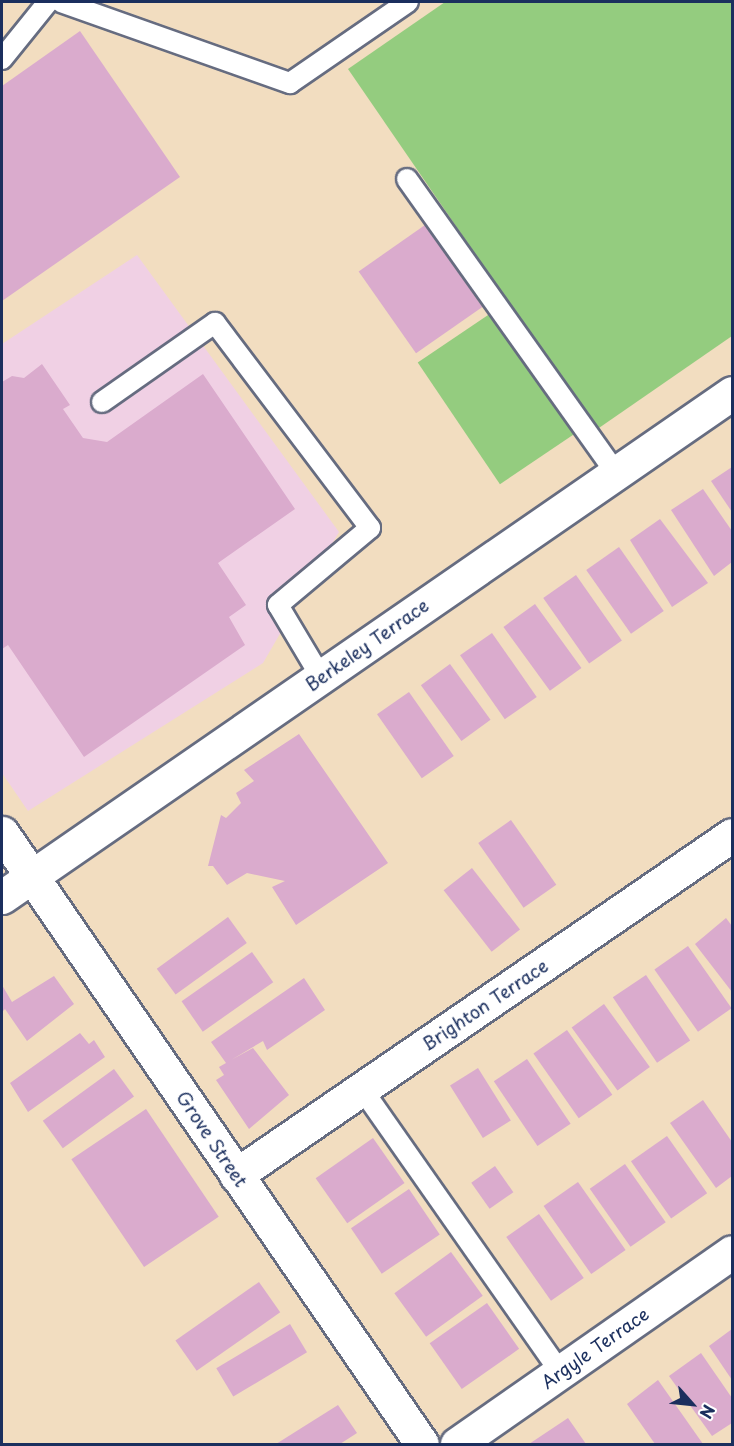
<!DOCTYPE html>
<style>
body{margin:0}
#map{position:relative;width:734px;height:1446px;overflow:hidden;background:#f2ddc0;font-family:"Playpen Sans",sans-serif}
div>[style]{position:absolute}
.built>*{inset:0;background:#f0d0e4}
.green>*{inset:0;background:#94cc7f;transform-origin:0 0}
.building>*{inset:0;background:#daabcd;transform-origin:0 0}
.roads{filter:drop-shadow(2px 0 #666c80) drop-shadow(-2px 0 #666c80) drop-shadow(0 2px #666c80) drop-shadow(0 -2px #666c80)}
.service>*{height:20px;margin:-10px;padding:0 10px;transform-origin:10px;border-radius:10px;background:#fff}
.minor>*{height:33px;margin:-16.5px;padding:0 16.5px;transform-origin:16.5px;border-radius:16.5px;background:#fff}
.secondary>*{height:33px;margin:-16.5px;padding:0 16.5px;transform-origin:16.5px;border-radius:16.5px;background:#fff}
span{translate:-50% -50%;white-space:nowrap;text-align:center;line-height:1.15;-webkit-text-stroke:4.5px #fff;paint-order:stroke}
.street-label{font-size:18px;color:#1b2f5e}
.frame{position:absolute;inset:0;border:3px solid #1b2f5e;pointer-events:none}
.north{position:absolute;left:662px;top:1374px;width:60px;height:60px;-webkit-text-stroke:4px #fff;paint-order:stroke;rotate:117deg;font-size:16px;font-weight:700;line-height:24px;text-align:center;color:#1b2f5e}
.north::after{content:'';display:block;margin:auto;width:21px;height:27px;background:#1b2f5e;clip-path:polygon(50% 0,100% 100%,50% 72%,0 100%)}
</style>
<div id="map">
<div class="built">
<i style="clip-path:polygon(137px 255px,339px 532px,263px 663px,28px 811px,2px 773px,2px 344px)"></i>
</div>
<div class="green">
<i style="clip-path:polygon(445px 2px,732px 2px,732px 336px,596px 430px,348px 69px)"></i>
<i style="left:494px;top:311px;width:147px;height:92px;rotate:56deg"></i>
</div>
<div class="building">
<i style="clip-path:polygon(80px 31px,180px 177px,2px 301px,2px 86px)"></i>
<i style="left:425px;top:225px;width:100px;height:81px;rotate:55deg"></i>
<i style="clip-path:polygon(42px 364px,70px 405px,63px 409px,83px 438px,107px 442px,203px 374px,295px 509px,218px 563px,246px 605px,229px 617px,245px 645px,84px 757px,8px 645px,2px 649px,2px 382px,12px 376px,24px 378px)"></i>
<i style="clip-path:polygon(732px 467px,732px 512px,711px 481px)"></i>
<i style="clip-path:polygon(703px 489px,732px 531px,732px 562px,714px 576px,671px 510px)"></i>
<i style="clip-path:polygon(660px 519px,708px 583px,672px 607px,630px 540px)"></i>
<i style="left:619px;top:547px;width:78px;height:40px;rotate:55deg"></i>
<i style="left:576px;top:575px;width:80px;height:40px;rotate:55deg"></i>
<i style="left:535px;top:604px;width:79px;height:39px;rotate:54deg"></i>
<i style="left:492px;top:633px;width:78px;height:39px;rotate:55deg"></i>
<i style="left:450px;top:664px;width:69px;height:36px;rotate:54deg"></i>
<i style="left:409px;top:692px;width:78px;height:39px;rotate:55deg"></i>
<i style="clip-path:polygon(299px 734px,388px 863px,296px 925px,272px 887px,285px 881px,247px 873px,227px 885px,213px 866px,208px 866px,221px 815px,226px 818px,241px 803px,236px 793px,254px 781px,244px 770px)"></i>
<i style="left:511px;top:820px;width:79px;height:40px;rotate:55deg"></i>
<i style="left:472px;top:868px;width:78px;height:36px;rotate:52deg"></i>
<i style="left:228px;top:917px;width:32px;height:88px;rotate:54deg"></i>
<i style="clip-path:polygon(726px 918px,732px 926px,732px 992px,695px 944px)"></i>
<i style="left:688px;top:946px;width:76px;height:41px;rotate:55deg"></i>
<i style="left:252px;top:952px;width:37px;height:86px;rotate:55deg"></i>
<i style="left:646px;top:975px;width:79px;height:40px;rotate:56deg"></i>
<i style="clip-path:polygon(54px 976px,74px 1004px,27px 1041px,5px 1009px,2px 1012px,2px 985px,12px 1002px)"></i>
<i style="clip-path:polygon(304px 978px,325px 1010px,267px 1050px,263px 1041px,231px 1060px,253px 1048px,289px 1095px,249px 1129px,216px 1080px,224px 1075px,219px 1067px,226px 1063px,211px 1042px)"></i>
<i style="left:604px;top:1004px;width:78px;height:40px;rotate:54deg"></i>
<i style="left:567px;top:1030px;width:79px;height:41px;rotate:55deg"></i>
<i style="clip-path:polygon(80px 1033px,89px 1044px,94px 1040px,105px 1057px,28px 1112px,10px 1083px)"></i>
<i style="left:527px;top:1059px;width:78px;height:40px;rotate:56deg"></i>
<i style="left:478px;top:1068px;width:62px;height:33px;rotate:58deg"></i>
<i style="left:114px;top:1069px;width:34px;height:88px;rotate:54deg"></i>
<i style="clip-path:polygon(703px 1100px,732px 1142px,732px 1176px,716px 1188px,670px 1123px)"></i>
<i style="left:146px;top:1109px;width:130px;height:90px;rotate:56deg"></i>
<i style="left:667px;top:1136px;width:70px;height:44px;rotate:55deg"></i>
<i style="left:373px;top:1138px;width:55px;height:70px;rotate:55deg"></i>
<i style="left:625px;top:1164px;width:71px;height:43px;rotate:55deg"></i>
<i style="left:495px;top:1166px;width:32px;height:29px;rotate:55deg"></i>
<i style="left:578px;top:1182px;width:83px;height:42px;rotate:55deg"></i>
<i style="left:409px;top:1189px;width:55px;height:70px;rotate:56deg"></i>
<i style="left:539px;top:1214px;width:78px;height:40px;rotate:55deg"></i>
<i style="left:451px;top:1252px;width:54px;height:70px;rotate:54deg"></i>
<i style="left:259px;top:1282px;width:37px;height:102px;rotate:55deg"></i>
<i style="left:487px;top:1303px;width:56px;height:70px;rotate:55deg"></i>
<i style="left:290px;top:1324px;width:33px;height:86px;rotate:59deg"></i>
<i style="clip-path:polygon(732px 1329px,732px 1380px,709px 1346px)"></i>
<i style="clip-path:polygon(701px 1353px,732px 1398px,732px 1423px,712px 1436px,669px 1376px)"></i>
<i style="clip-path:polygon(658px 1380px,703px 1444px,655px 1444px,627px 1404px)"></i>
<i style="clip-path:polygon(338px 1405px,357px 1433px,340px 1444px,276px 1444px)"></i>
<i style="clip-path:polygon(568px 1418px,586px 1444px,529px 1444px)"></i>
</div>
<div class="roads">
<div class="service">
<i style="left:61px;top:2px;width:243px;rotate:19.5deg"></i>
<i style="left:290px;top:83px;width:143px;rotate:-34.5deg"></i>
<i style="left:2px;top:59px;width:73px;rotate:-51.1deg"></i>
<i style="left:407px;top:179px;width:361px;rotate:54.6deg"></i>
<i style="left:102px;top:402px;width:138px;rotate:-35deg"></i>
<i style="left:215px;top:323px;width:257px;rotate:52.9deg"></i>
<i style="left:370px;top:528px;width:120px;rotate:140.1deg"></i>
<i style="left:278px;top:605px;width:84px;rotate:59.2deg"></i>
<i style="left:362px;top:1089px;width:345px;rotate:55deg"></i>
</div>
<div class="minor">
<i style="left:2px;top:897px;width:887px;rotate:-34.62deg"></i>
<i style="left:236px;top:1175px;width:601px;rotate:-34.43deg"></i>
<i style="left:457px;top:1444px;width:335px;rotate:-34.9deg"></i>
</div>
<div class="secondary">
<i style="left:2px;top:833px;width:741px;rotate:55.5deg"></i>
</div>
</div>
<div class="street-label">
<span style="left:367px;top:645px;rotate:-35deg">Berkeley Terrace</span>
<span style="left:485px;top:1005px;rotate:-34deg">Brighton Terrace</span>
<span style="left:212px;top:1139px;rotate:56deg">Grove Street</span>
<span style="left:595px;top:1348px;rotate:-35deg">Argyle Terrace</span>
</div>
<div class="frame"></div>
<div class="north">N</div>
</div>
